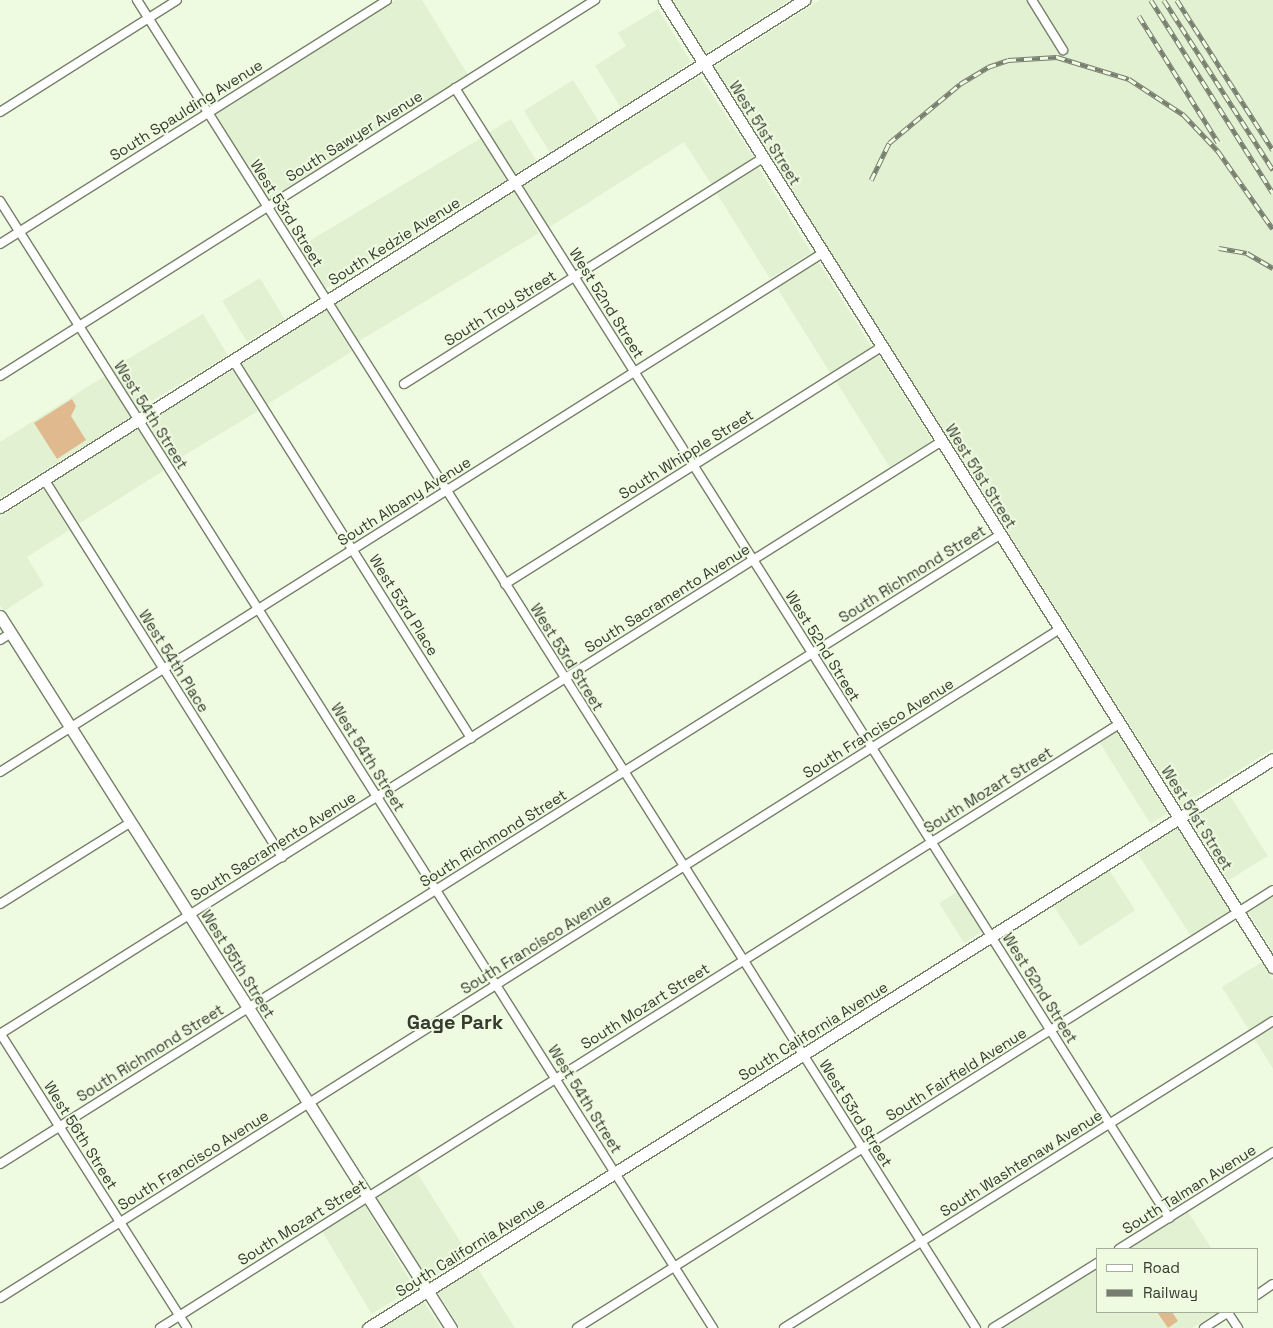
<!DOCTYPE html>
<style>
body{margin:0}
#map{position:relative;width:1273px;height:1328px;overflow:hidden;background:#effbe1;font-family:"Space Grotesk",sans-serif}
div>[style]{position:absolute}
.built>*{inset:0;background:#e2f1d1;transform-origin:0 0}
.green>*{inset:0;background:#e0ba8e}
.roads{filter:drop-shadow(1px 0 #768069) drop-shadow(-1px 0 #768069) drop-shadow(0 1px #768069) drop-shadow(0 -1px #768069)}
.street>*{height:8px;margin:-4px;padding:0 4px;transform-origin:4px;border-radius:4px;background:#fff}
.secondary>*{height:11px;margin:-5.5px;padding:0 5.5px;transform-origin:5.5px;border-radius:5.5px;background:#fff}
.rail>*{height:4.5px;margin-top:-2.25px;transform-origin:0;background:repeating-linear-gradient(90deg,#effbe1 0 8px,#787e6f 0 16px);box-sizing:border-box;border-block:1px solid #787e6f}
span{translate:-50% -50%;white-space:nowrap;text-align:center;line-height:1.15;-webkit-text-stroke:4px #effbe1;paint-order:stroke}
.street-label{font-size:15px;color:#363a30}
.district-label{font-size:20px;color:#363a30;font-weight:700}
.legend{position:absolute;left:1096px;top:1248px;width:162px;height:65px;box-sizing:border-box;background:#effbe1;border:1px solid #a5ae9a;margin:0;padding:6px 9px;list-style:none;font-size:15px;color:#363a30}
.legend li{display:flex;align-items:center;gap:10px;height:25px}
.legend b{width:25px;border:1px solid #a5ae9a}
</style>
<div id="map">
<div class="built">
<i style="clip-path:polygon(395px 0,422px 0,468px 75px,268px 203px,213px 114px)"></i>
<i style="clip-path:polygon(673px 0,790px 0,706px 53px)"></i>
<i style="clip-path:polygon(820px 0,1273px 0,1273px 749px,1181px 806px,714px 67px)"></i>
<i style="clip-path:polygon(658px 9px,691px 62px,621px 108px,595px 66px,626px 46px,618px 33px)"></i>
<i style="clip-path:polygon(700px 76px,754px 158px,712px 185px,684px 142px,548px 228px,522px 186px)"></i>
<i style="left:573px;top:80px;width:49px;height:58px;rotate:58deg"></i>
<i style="left:511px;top:119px;width:49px;height:26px;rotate:59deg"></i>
<i style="left:481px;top:138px;width:49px;height:214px;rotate:59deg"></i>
<i style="left:758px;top:167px;width:101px;height:49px;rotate:58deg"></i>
<i style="left:514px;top:192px;width:48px;height:213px;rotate:59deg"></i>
<i style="left:818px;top:261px;width:101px;height:49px;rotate:58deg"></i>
<i style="left:260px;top:278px;width:48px;height:44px;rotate:59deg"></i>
<i style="left:326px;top:310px;width:49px;height:101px;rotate:58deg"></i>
<i style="left:203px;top:314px;width:48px;height:107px;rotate:59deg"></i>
<i style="left:878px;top:354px;width:102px;height:50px;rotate:58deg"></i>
<i style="left:233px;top:370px;width:48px;height:102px;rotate:59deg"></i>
<i style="clip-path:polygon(105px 376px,131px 417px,0 498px,0 442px)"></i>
<i style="left:138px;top:429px;width:49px;height:102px;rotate:58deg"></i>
<i style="clip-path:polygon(44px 489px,69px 530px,27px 557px,44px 585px,4px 611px,0 605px,0 517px)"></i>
<i style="left:1116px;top:731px;width:97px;height:20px;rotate:58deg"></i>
<i style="left:1229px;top:794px;width:73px;height:47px;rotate:58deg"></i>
<i style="left:1177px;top:828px;width:98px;height:47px;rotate:57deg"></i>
<i style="left:1109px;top:870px;width:48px;height:66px;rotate:57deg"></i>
<i style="left:957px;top:892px;width:47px;height:21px;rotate:58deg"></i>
<i style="clip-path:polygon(1273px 896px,1273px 952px,1248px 912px)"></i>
<i style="clip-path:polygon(1262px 962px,1273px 980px,1273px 1015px,1249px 1030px,1222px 987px)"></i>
<i style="clip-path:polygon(1273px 1026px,1273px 1069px,1254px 1038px)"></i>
<i style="left:416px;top:1171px;width:99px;height:49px;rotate:58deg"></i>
<i style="left:364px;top:1204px;width:98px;height:50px;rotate:59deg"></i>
<i style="clip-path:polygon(1188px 1212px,1212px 1249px,1129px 1249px)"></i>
<i style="clip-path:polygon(477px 1267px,503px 1309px,515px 1328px,460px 1328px,437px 1291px)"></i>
<i style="clip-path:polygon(1097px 1269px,1097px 1312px,1218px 1312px,1192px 1328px,1003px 1328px)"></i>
<i style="clip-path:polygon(423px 1301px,441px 1328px,384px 1328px,383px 1326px)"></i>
</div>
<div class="green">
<i style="clip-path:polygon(72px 399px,76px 406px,71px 416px,86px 440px,57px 459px,34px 423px)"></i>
<i style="clip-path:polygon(1157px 1312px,1172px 1312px,1178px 1321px,1168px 1328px)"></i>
</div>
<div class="roads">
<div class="street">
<i style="left:137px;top:0;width:1571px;rotate:57.72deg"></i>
<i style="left:1032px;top:0;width:59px;rotate:58.2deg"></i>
<i style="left:455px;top:88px;width:1337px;rotate:57.71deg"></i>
<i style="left:0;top:112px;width:209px;rotate:-32.3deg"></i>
<i style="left:0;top:201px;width:1334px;rotate:57.68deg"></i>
<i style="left:0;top:244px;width:457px;rotate:-32.2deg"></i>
<i style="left:233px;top:360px;width:447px;rotate:57.8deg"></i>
<i style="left:0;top:376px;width:704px;rotate:-32.29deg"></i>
<i style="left:404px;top:384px;width:424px;rotate:-32.2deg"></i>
<i style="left:44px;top:479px;width:447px;rotate:57.8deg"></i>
<i style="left:505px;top:584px;width:445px;rotate:-32.2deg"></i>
<i style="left:0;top:640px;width:13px;rotate:-32deg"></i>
<i style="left:0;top:772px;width:973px;rotate:-32.24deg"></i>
<i style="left:0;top:904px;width:155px;rotate:-32deg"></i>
<i style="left:0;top:1033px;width:349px;rotate:57.6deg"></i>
<i style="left:0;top:1034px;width:1113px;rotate:-32.19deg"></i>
<i style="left:0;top:1164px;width:1181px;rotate:-32.17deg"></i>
<i style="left:1119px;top:1249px;width:182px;rotate:-32.2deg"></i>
<i style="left:1257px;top:1295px;width:19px;rotate:-35deg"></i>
<i style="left:0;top:1298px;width:1253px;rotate:-32.26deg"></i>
<i style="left:1228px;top:1313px;width:18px;rotate:56deg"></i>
<i style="left:160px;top:1328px;width:1133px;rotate:-32.2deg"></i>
<i style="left:577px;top:1328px;width:822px;rotate:-32.18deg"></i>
<i style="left:784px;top:1328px;width:577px;rotate:-32.12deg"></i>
<i style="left:993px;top:1328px;width:123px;rotate:-32deg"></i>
<i style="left:1204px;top:1328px;width:30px;rotate:-33deg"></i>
</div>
<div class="secondary">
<i style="left:664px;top:0;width:1143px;rotate:57.8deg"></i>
<i style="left:0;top:507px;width:951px;rotate:-32.24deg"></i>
<i style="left:0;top:616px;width:843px;rotate:57.65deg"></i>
<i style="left:368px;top:1328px;width:1069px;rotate:-32.16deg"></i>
</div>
</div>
<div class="rail">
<i style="left:1151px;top:0;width:228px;rotate:57.7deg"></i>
<i style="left:1164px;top:0;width:202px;rotate:57.3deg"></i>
<i style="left:1177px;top:0;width:178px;rotate:57.4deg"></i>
<i style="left:1139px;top:16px;width:149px;rotate:57.9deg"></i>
<i style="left:871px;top:180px;width:41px;rotate:-64.1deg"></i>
<i style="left:889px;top:143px;width:92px;rotate:-39.7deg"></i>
<i style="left:960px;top:84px;width:33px;rotate:-31deg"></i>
<i style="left:988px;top:67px;width:21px;rotate:-19deg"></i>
<i style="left:1008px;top:60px;width:49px;rotate:-3.5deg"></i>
<i style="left:1057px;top:57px;width:75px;rotate:17deg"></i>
<i style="left:1129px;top:79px;width:66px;rotate:33.2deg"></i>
<i style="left:1184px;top:115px;width:50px;rotate:46.6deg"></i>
<i style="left:1218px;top:151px;width:95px;rotate:54.8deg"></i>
<i style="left:1219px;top:248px;width:28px;rotate:10deg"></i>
<i style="left:1247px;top:253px;width:30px;rotate:30deg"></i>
</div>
<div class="street-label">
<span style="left:186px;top:110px;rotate:-32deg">South Spaulding Avenue</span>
<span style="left:765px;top:133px;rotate:58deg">West 51st Street</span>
<span style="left:354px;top:136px;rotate:-32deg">South Sawyer Avenue</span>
<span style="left:287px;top:213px;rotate:58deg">West 53rd Street</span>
<span style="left:394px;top:241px;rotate:-32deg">South Kedzie Avenue</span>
<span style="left:607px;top:303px;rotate:58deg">West 52nd Street</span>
<span style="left:500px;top:308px;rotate:-32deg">South Troy Street</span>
<span style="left:151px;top:415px;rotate:58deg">West 54th Street</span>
<span style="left:686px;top:454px;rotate:-32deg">South Whipple Street</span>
<span style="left:981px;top:476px;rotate:58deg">West 51st Street</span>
<span style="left:404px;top:501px;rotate:-32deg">South Albany Avenue</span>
<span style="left:912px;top:574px;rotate:-32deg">South Richmond Street</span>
<span style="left:667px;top:598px;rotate:-32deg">South Sacramento Avenue</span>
<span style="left:404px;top:605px;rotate:58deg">West 53rd Place</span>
<span style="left:823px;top:646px;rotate:58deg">West 52nd Street</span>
<span style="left:567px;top:657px;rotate:58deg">West 53rd Street</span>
<span style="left:174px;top:661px;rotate:58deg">West 54th Place</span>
<span style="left:878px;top:728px;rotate:-32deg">South Francisco Avenue</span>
<span style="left:368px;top:757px;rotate:58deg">West 54th Street</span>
<span style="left:988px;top:790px;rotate:-32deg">South Mozart Street</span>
<span style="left:1197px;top:818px;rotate:58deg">West 51st Street</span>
<span style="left:493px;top:838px;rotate:-32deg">South Richmond Street</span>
<span style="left:273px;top:846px;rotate:-32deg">South Sacramento Avenue</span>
<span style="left:536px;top:944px;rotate:-32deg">South Francisco Avenue</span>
<span style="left:238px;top:964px;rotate:58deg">West 55th Street</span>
<span style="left:1040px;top:988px;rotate:58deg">West 52nd Street</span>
<span style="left:645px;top:1006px;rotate:-32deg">South Mozart Street</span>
<span style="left:813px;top:1031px;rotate:-32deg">South California Avenue</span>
<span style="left:150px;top:1053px;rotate:-32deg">South Richmond Street</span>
<span style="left:956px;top:1074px;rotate:-32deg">South Fairfield Avenue</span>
<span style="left:585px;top:1099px;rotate:58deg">West 54th Street</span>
<span style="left:856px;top:1113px;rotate:58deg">West 53rd Street</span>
<span style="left:81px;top:1135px;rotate:58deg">West 56th Street</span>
<span style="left:193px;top:1160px;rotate:-32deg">South Francisco Avenue</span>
<span style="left:1021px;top:1163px;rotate:-32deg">South Washtenaw Avenue</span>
<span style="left:1189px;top:1189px;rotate:-32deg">South Talman Avenue</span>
<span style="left:302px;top:1222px;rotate:-32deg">South Mozart Street</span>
<span style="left:470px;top:1247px;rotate:-32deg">South California Avenue</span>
</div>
<div class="district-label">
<span style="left:455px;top:1022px">Gage Park</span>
</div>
<ul class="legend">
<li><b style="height:6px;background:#fff"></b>Road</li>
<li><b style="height:6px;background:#787e6f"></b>Railway</li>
</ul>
</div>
